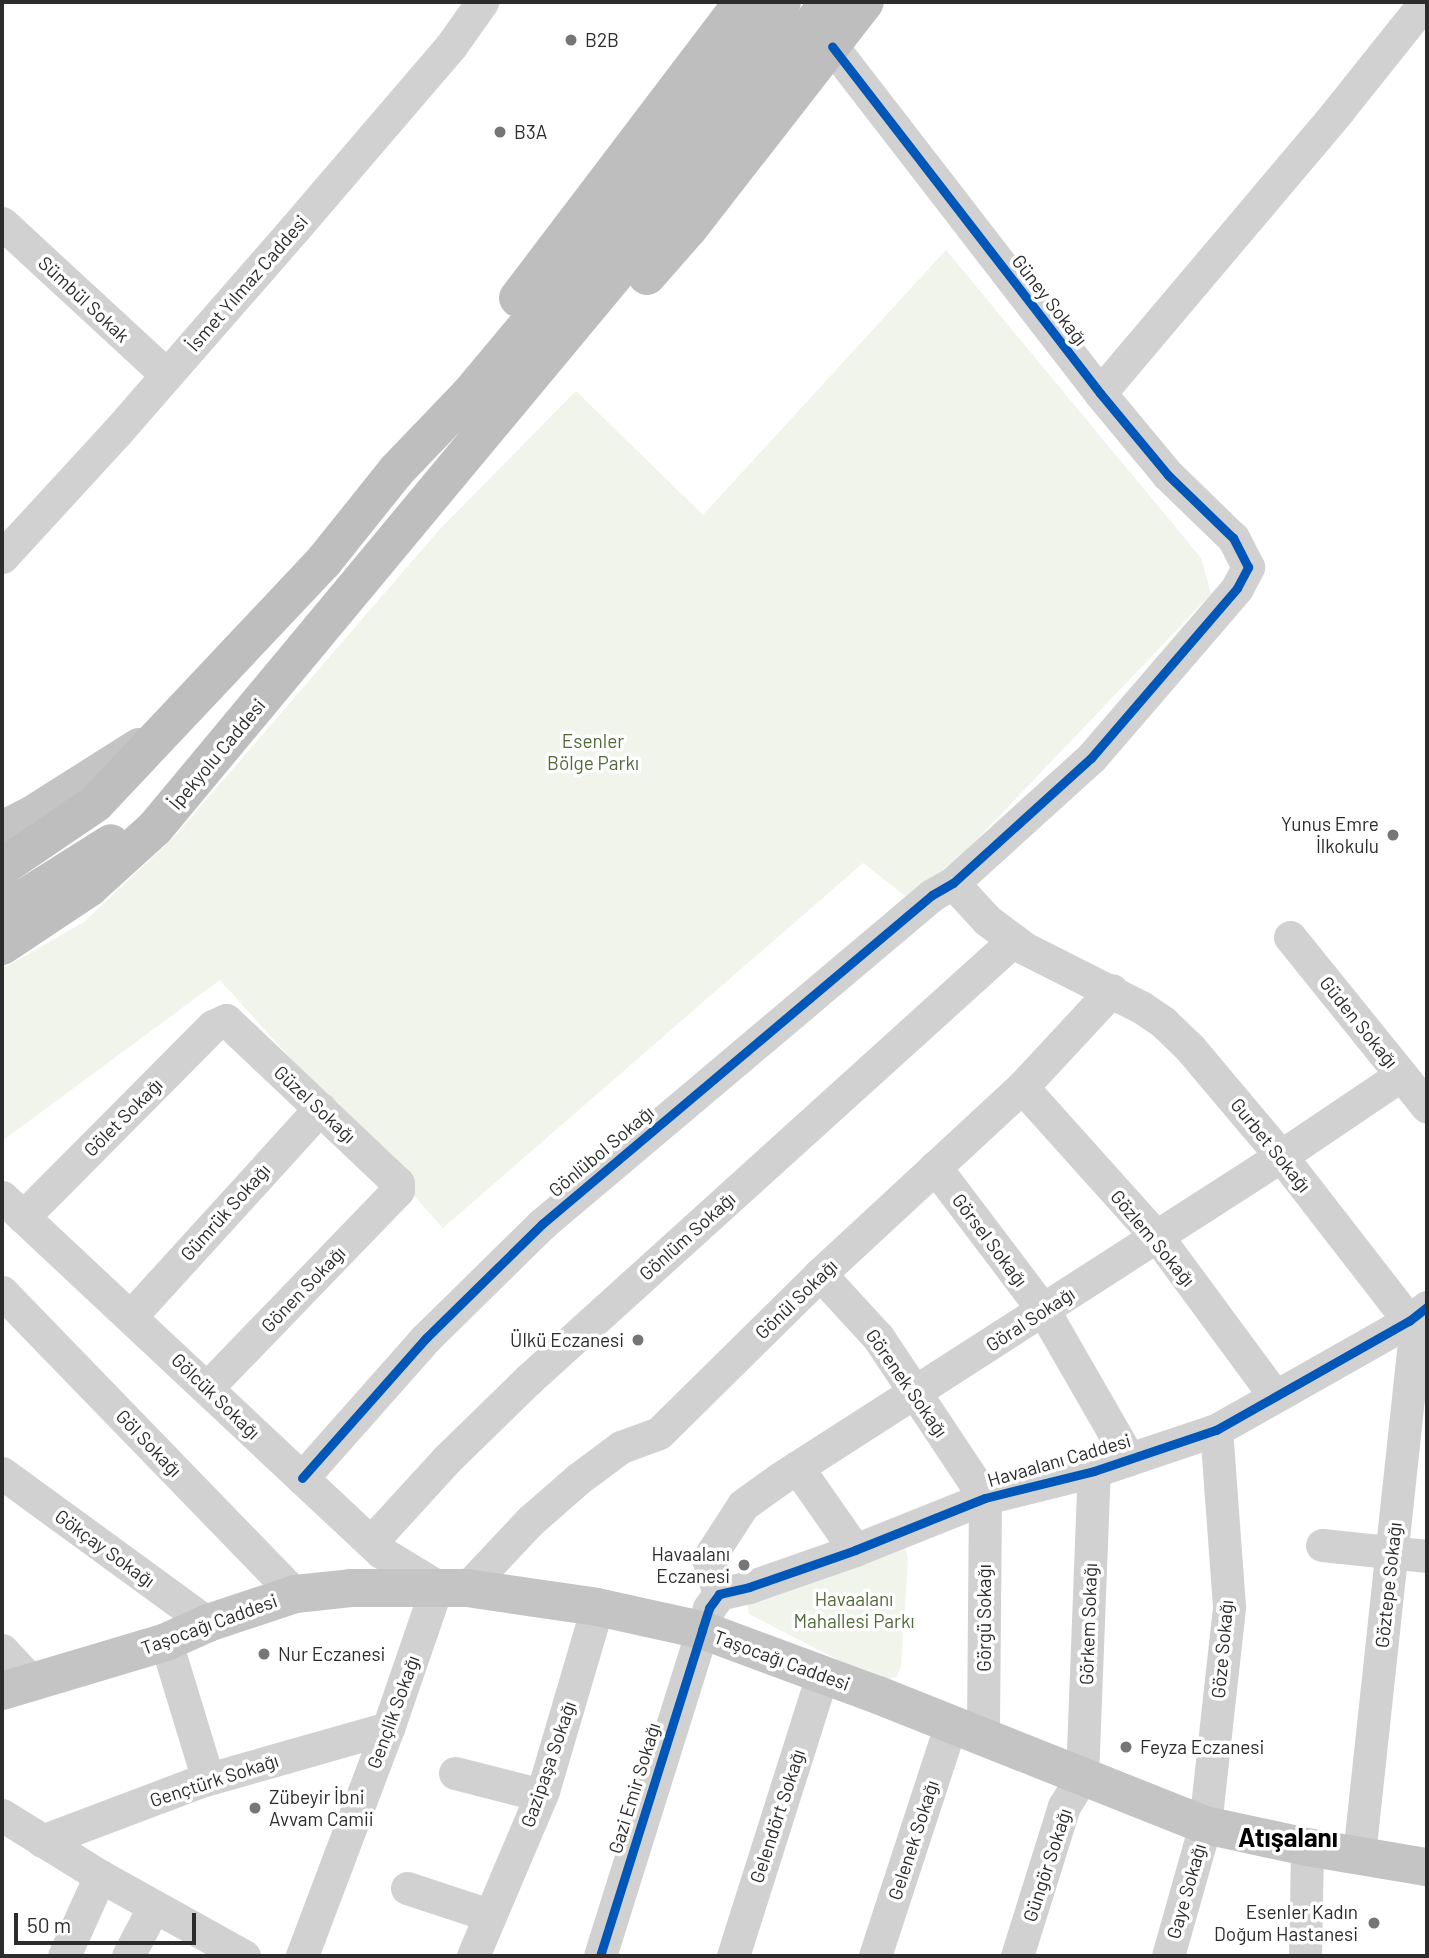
<!DOCTYPE html>
<meta charset="utf-8">
<style>
body{margin:0}
#map{position:relative;width:1429px;height:1958px;overflow:hidden;background:#fff;font-family:Barlow,sans-serif}
div>[style]{position:absolute}
.green>*{inset:0;background:#f0f4ea}
.minor>*{height:33px;margin:-16.5px;padding:0 16.5px;transform-origin:16.5px;border-radius:16.5px;background:#d1d1d1}
.major>*{height:38px;margin:-19px;padding:0 19px;transform-origin:19px;border-radius:19px;background:#c4c4c4}
.highway>*{height:38px;margin:-19px;padding:0 19px;transform-origin:19px;border-radius:19px;background:#bebebe}
.cycleway>*{height:9px;margin:-4.5px;padding:0 4.5px;transform-origin:4.5px;border-radius:4.5px;background:#0057b8}
.dots>*{width:19px;height:19px;translate:-50% -50%;box-sizing:border-box;border:4px solid #fff;border-radius:50%}
span{translate:-50% -50%;white-space:nowrap;text-align:center;line-height:1.15;-webkit-text-stroke:7px #fff;paint-order:stroke}
.poi-label{font-size:19px;color:#2c2c2c}
.left{translate:0 -50%;text-align:left}
.right{translate:-100% -50%;text-align:right}
.street-label{font-size:19px;color:#2c2c2c}
.park-label{font-size:19px;color:#526a38}
.district-label{font-size:26px;color:#000;font-weight:700}
.frame{position:absolute;inset:0;border:4px solid #2c2c2c;pointer-events:none}
.scale{position:absolute;left:14px;top:1913px;width:182px;height:32px;box-sizing:border-box;border:4px solid #2c2c2c;border-top:0;padding-left:9px;font-size:21px;line-height:24px;white-space:nowrap;color:#2c2c2c;-webkit-text-stroke:5px #fff;paint-order:stroke}
</style>
<div id="map">
<div class="green">
<i style="clip-path:polygon(946px 250px,1201px 558px,1211px 594px,964px 853px,908px 898px,863px 863px,443px 1228px,220px 980px,2px 1141px,2px 969px,84px 922px,175px 836px,439px 530px,576px 391px,703px 515px)"></i>
<i style="clip-path:polygon(896px 1543px,906px 1550px,908px 1560px,901px 1666px,897px 1676px,886px 1681px,875px 1679px,749px 1614px,747px 1602px)"></i>
</div>
<div class="minor">
<i style="left:2px;top:223px;width:224px;rotate:42.7deg"></i>
<i style="left:1100px;top:393px;width:369px;rotate:-49.8deg"></i>
<i style="left:1338px;top:111px;width:139px;rotate:-51.4deg"></i>
<i style="left:2px;top:557px;width:170px;rotate:-47.4deg"></i>
<i style="left:117px;top:432px;width:271px;rotate:-48.9deg"></i>
<i style="left:295px;top:228px;width:240px;rotate:-49.4deg"></i>
<i style="left:451px;top:46px;width:54px;rotate:-54.8deg"></i>
<i style="left:953px;top:883px;width:50px;rotate:47.4deg"></i>
<i style="left:987px;top:920px;width:46px;rotate:37.1deg"></i>
<i style="left:1024px;top:948px;width:131px;rotate:26.8deg"></i>
<i style="left:1141px;top:1007px;width:27px;rotate:34deg"></i>
<i style="left:1163px;top:1022px;width:37px;rotate:44deg"></i>
<i style="left:1190px;top:1048px;width:141px;rotate:49.9deg"></i>
<i style="left:1281px;top:1156px;width:209px;rotate:52.2deg"></i>
<i style="left:1290px;top:937px;width:218px;rotate:51.1deg"></i>
<i style="left:1022px;top:1087px;width:210px;rotate:48.1deg"></i>
<i style="left:1162px;top:1243px;width:190px;rotate:53.6deg"></i>
<i style="left:935px;top:1167px;width:181px;rotate:52.9deg"></i>
<i style="left:1044px;top:1311px;width:171px;rotate:60.1deg"></i>
<i style="left:2px;top:1197px;width:519px;rotate:43.13deg"></i>
<i style="left:381px;top:1552px;width:66px;rotate:31.3deg"></i>
<i style="left:437px;top:1586px;width:150px;rotate:109deg"></i>
<i style="left:388px;top:1728px;width:244px;rotate:110.7deg"></i>
<i style="left:23px;top:1217px;width:269px;rotate:-45.2deg"></i>
<i style="left:213px;top:1026px;width:14px;rotate:-25deg"></i>
<i style="left:226px;top:1020px;width:237px;rotate:43.5deg"></i>
<i style="left:398px;top:1183px;width:7px;rotate:90deg"></i>
<i style="left:398px;top:1190px;width:274px;rotate:134deg"></i>
<i style="left:820px;top:1274px;width:86px;rotate:47.4deg"></i>
<i style="left:878px;top:1337px;width:193px;rotate:56.4deg"></i>
<i style="left:985px;top:1498px;width:239px;rotate:90.5deg"></i>
<i style="left:2px;top:1292px;width:421px;rotate:45.9deg"></i>
<i style="left:131px;top:1316px;width:281px;rotate:-47.7deg"></i>
<i style="left:797px;top:1467px;width:101px;rotate:55.1deg"></i>
<i style="left:2px;top:1473px;width:255px;rotate:36.1deg"></i>
<i style="left:302px;top:1478px;width:187px;rotate:-48.5deg"></i>
<i style="left:426px;top:1338px;width:163px;rotate:-44.5deg"></i>
<i style="left:542px;top:1224px;width:510px;rotate:-40.15deg"></i>
<i style="left:932px;top:895px;width:24px;rotate:-30deg"></i>
<i style="left:953px;top:883px;width:186px;rotate:-42.2deg"></i>
<i style="left:1091px;top:758px;width:224px;rotate:-49.3deg"></i>
<i style="left:1237px;top:588px;width:24px;rotate:-62deg"></i>
<i style="left:1248px;top:567px;width:33px;rotate:-117deg"></i>
<i style="left:1233px;top:538px;width:91px;rotate:-135.9deg"></i>
<i style="left:1168px;top:475px;width:107px;rotate:-129.7deg"></i>
<i style="left:1100px;top:393px;width:438px;rotate:-127.7deg"></i>
<i style="left:371px;top:1542px;width:115px;rotate:-47.5deg"></i>
<i style="left:449px;top:1457px;width:112px;rotate:-44.3deg"></i>
<i style="left:529px;top:1379px;width:654px;rotate:-42.15deg"></i>
<i style="left:1322px;top:1545px;width:106px;rotate:6deg"></i>
<i style="left:467px;top:1588px;width:92px;rotate:-46.8deg"></i>
<i style="left:530px;top:1521px;width:64px;rotate:-41.2deg"></i>
<i style="left:578px;top:1479px;width:54px;rotate:-36.7deg"></i>
<i style="left:621px;top:1447px;width:40px;rotate:-20.2deg"></i>
<i style="left:659px;top:1433px;width:226px;rotate:-44.6deg"></i>
<i style="left:820px;top:1274px;width:275px;rotate:-42.8deg"></i>
<i style="left:1022px;top:1087px;width:132px;rotate:-47.1deg"></i>
<i style="left:719px;top:1594px;width:37px;rotate:-107deg"></i>
<i style="left:708px;top:1559px;width:64px;rotate:-57.1deg"></i>
<i style="left:743px;top:1505px;width:44px;rotate:-35.8deg"></i>
<i style="left:779px;top:1479px;width:597px;rotate:-32.76deg"></i>
<i style="left:1281px;top:1156px;width:145px;rotate:-34deg"></i>
<i style="left:166px;top:1642px;width:143px;rotate:73deg"></i>
<i style="left:2px;top:1650px;width:42px;rotate:46.9deg"></i>
<i style="left:455px;top:1773px;width:89px;rotate:14.3deg"></i>
<i style="left:2px;top:1815px;width:115px;rotate:31.9deg"></i>
<i style="left:100px;top:1876px;width:165px;rotate:29.1deg"></i>
<i style="left:42px;top:1841px;width:167px;rotate:-20.7deg"></i>
<i style="left:198px;top:1782px;width:198px;rotate:-15.9deg"></i>
<i style="left:1359px;top:1855px;width:544px;rotate:-83.88deg"></i>
<i style="left:407px;top:1888px;width:86px;rotate:18.2deg"></i>
<i style="left:64px;top:1956px;width:88px;rotate:-65.8deg"></i>
<i style="left:128px;top:1956px;width:56px;rotate:-62.5deg"></i>
<i style="left:473px;top:1956px;width:179px;rotate:-67deg"></i>
<i style="left:543px;top:1791px;width:192px;rotate:-73.6deg"></i>
<i style="left:600px;top:1956px;width:342px;rotate:-72.6deg"></i>
<i style="left:702px;top:1630px;width:23px;rotate:-72deg"></i>
<i style="left:709px;top:1608px;width:17px;rotate:-54deg"></i>
<i style="left:719px;top:1594px;width:31px;rotate:-13deg"></i>
<i style="left:749px;top:1587px;width:112px;rotate:-19.2deg"></i>
<i style="left:855px;top:1550px;width:140px;rotate:-21.8deg"></i>
<i style="left:985px;top:1498px;width:112px;rotate:-13.9deg"></i>
<i style="left:1094px;top:1471px;width:129px;rotate:-18.6deg"></i>
<i style="left:1216px;top:1430px;width:222px;rotate:-29.5deg"></i>
<i style="left:1409px;top:1321px;width:23px;rotate:-38deg"></i>
<i style="left:733px;top:1956px;width:295px;rotate:-72.4deg"></i>
<i style="left:875px;top:1956px;width:244px;rotate:-71.9deg"></i>
<i style="left:1017px;top:1956px;width:157px;rotate:-72.6deg"></i>
<i style="left:1064px;top:1806px;width:34px;rotate:-58deg"></i>
<i style="left:1082px;top:1777px;width:306px;rotate:-87.8deg"></i>
<i style="left:1168px;top:1956px;width:136px;rotate:-74.2deg"></i>
<i style="left:1205px;top:1825px;width:220px;rotate:-83.7deg"></i>
<i style="left:1229px;top:1606px;width:176px;rotate:-94.2deg"></i>
<i style="left:1305px;top:1956px;width:109px;rotate:-88.9deg"></i>
</div>
<div class="major">
<i style="left:2px;top:830px;width:31px;rotate:-27deg"></i>
<i style="left:30px;top:816px;width:129px;rotate:-32.3deg"></i>
<i style="left:2px;top:1691px;width:171px;rotate:-16.6deg"></i>
<i style="left:166px;top:1642px;width:46px;rotate:-24.3deg"></i>
<i style="left:208px;top:1623px;width:92px;rotate:-18.4deg"></i>
<i style="left:295px;top:1594px;width:56px;rotate:-6.1deg"></i>
<i style="left:351px;top:1588px;width:116px"></i>
<i style="left:467px;top:1588px;width:131px;rotate:8.3deg"></i>
<i style="left:597px;top:1607px;width:107px;rotate:12.4deg"></i>
<i style="left:702px;top:1630px;width:188px;rotate:20.3deg"></i>
<i style="left:878px;top:1695px;width:352px;rotate:21.7deg"></i>
<i style="left:1205px;top:1825px;width:104px;rotate:12.2deg"></i>
<i style="left:1307px;top:1847px;width:122px;rotate:9.5deg"></i>
</div>
<div class="highway">
<i style="left:647px;top:276px;width:64px;rotate:-48.8deg"></i>
<i style="left:689px;top:228px;width:286px;rotate:-52.1deg"></i>
<i style="left:518px;top:298px;width:372px;rotate:-52.8deg"></i>
<i style="left:2px;top:867px;width:114px;rotate:-34.2deg"></i>
<i style="left:96px;top:803px;width:332px;rotate:-46.7deg"></i>
<i style="left:324px;top:561px;width:115px;rotate:-51.3deg"></i>
<i style="left:396px;top:471px;width:105px;rotate:-46.2deg"></i>
<i style="left:469px;top:395px;width:184px;rotate:-50.1deg"></i>
<i style="left:587px;top:254px;width:319px;rotate:-52.3deg"></i>
<i style="left:2px;top:907px;width:27px;rotate:-24deg"></i>
<i style="left:27px;top:896px;width:99px;rotate:-32.2deg"></i>
<i style="left:2px;top:946px;width:105px;rotate:-33.7deg"></i>
<i style="left:89px;top:888px;width:89px;rotate:-42.3deg"></i>
<i style="left:155px;top:828px;width:771px;rotate:-50.26deg"></i>
<i style="left:648px;top:235px;width:295px;rotate:-52.2deg"></i>
</div>
<div class="cycleway">
<i style="left:302px;top:1478px;width:187px;rotate:-48.5deg"></i>
<i style="left:426px;top:1338px;width:163px;rotate:-44.5deg"></i>
<i style="left:542px;top:1224px;width:510px;rotate:-40.15deg"></i>
<i style="left:932px;top:895px;width:24px;rotate:-30deg"></i>
<i style="left:953px;top:883px;width:186px;rotate:-42.2deg"></i>
<i style="left:1091px;top:758px;width:224px;rotate:-49.3deg"></i>
<i style="left:1237px;top:588px;width:24px;rotate:-62deg"></i>
<i style="left:1248px;top:567px;width:33px;rotate:-117deg"></i>
<i style="left:1233px;top:538px;width:91px;rotate:-135.9deg"></i>
<i style="left:1168px;top:475px;width:107px;rotate:-129.7deg"></i>
<i style="left:1100px;top:393px;width:438px;rotate:-127.7deg"></i>
<i style="left:600px;top:1956px;width:342px;rotate:-72.6deg"></i>
<i style="left:702px;top:1630px;width:23px;rotate:-72deg"></i>
<i style="left:709px;top:1608px;width:17px;rotate:-54deg"></i>
<i style="left:719px;top:1594px;width:31px;rotate:-13deg"></i>
<i style="left:749px;top:1587px;width:112px;rotate:-19.2deg"></i>
<i style="left:855px;top:1550px;width:140px;rotate:-21.8deg"></i>
<i style="left:985px;top:1498px;width:112px;rotate:-13.9deg"></i>
<i style="left:1094px;top:1471px;width:129px;rotate:-18.6deg"></i>
<i style="left:1216px;top:1430px;width:222px;rotate:-29.5deg"></i>
<i style="left:1409px;top:1321px;width:23px;rotate:-38deg"></i>
</div>
<div class="dots">
<i style="left:571px;top:40px;background:#767676"></i>
<i style="left:500px;top:132px;background:#767676"></i>
<i style="left:1393px;top:835px;background:#767676"></i>
<i style="left:638px;top:1340px;background:#767676"></i>
<i style="left:744px;top:1565px;background:#767676"></i>
<i style="left:264px;top:1654px;background:#767676"></i>
<i style="left:1126px;top:1747px;background:#767676"></i>
<i style="left:255px;top:1808px;background:#767676"></i>
<i style="left:1374px;top:1923px;background:#767676"></i>
</div>
<div class="poi-label">
<span class="left" style="left:585px;top:40px">B2B</span>
<span class="left" style="left:514px;top:132px">B3A</span>
<span class="right" style="left:1379px;top:835px">Yunus Emre<br>İlkokulu</span>
<span class="right" style="left:624px;top:1340px">Ülkü Eczanesi</span>
<span class="right" style="left:730px;top:1565px">Havaalanı<br>Eczanesi</span>
<span class="left" style="left:278px;top:1654px">Nur Eczanesi</span>
<span class="left" style="left:1140px;top:1747px">Feyza Eczanesi</span>
<span class="left" style="left:269px;top:1808px">Zübeyir İbni<br>Avvam Camii</span>
<span class="right" style="left:1358px;top:1923px">Esenler Kadın<br>Doğum Hastanesi</span>
</div>
<div class="street-label">
<span style="left:247px;top:283px;rotate:-49deg">İsmet Yılmaz Caddesi</span>
<span style="left:84px;top:299px;rotate:43deg">Sümbül Sokak</span>
<span style="left:1050px;top:300px;rotate:52deg">Güney Sokağı</span>
<span style="left:217px;top:754px;rotate:-50deg">İpekyolu Caddesi</span>
<span style="left:1359px;top:1022px;rotate:51deg">Güden Sokağı</span>
<span style="left:315px;top:1104px;rotate:43deg">Güzel Sokağı</span>
<span style="left:123px;top:1117px;rotate:-45deg">Gölet Sokağı</span>
<span style="left:1271px;top:1145px;rotate:51deg">Gurbet Sokağı</span>
<span style="left:601px;top:1151px;rotate:-40deg">Gönlübol Sokağı</span>
<span style="left:225px;top:1212px;rotate:-48deg">Gümrük Sokağı</span>
<span style="left:687px;top:1236px;rotate:-42deg">Gönlüm Sokağı</span>
<span style="left:1153px;top:1238px;rotate:50deg">Gözlem Sokağı</span>
<span style="left:990px;top:1240px;rotate:53deg">Görsel Sokağı</span>
<span style="left:303px;top:1289px;rotate:-46deg">Gönen Sokağı</span>
<span style="left:796px;top:1299px;rotate:-44deg">Gönül Sokağı</span>
<span style="left:1030px;top:1319px;rotate:-33deg">Göral Sokağı</span>
<span style="left:907px;top:1383px;rotate:55deg">Görenek Sokağı</span>
<span style="left:216px;top:1396px;rotate:44deg">Gölcük Sokağı</span>
<span style="left:149px;top:1443px;rotate:46deg">Göl Sokağı</span>
<span style="left:1059px;top:1460px;rotate:-16deg">Havaalanı Caddesi</span>
<span style="left:105px;top:1548px;rotate:36deg">Gökçay Sokağı</span>
<span style="left:1388px;top:1585px;rotate:-84deg">Göztepe Sokağı</span>
<span style="left:984px;top:1618px;rotate:-90deg">Görgü Sokağı</span>
<span style="left:209px;top:1624px;rotate:-20deg">Taşocağı Caddesi</span>
<span style="left:1088px;top:1624px;rotate:-88deg">Görkem Sokağı</span>
<span style="left:1222px;top:1649px;rotate:-85deg">Göze Sokağı</span>
<span style="left:782px;top:1660px;rotate:20deg">Taşocağı Caddesi</span>
<span style="left:393px;top:1712px;rotate:-70deg">Gençlik Sokağı</span>
<span style="left:548px;top:1764px;rotate:-71deg">Gazipaşa Sokağı</span>
<span style="left:214px;top:1780px;rotate:-18deg">Gençtürk Sokağı</span>
<span style="left:634px;top:1788px;rotate:-73deg">Gazi Emir Sokağı</span>
<span style="left:777px;top:1816px;rotate:-72deg">Gelendört Sokağı</span>
<span style="left:913px;top:1840px;rotate:-72deg">Gelenek Sokağı</span>
<span style="left:1047px;top:1865px;rotate:-72deg">Güngör Sokağı</span>
<span style="left:1186px;top:1891px;rotate:-74deg">Gaye Sokağı</span>
</div>
<div class="park-label">
<span style="left:593px;top:752px">Esenler<br>Bölge Parkı</span>
<span style="left:854px;top:1610px">Havaalanı<br>Mahallesi Parkı</span>
</div>
<div class="district-label">
<span style="left:1288px;top:1837px">Atışalanı</span>
</div>
<div class="frame"></div>
<div class="scale">50 m</div>
</div>
